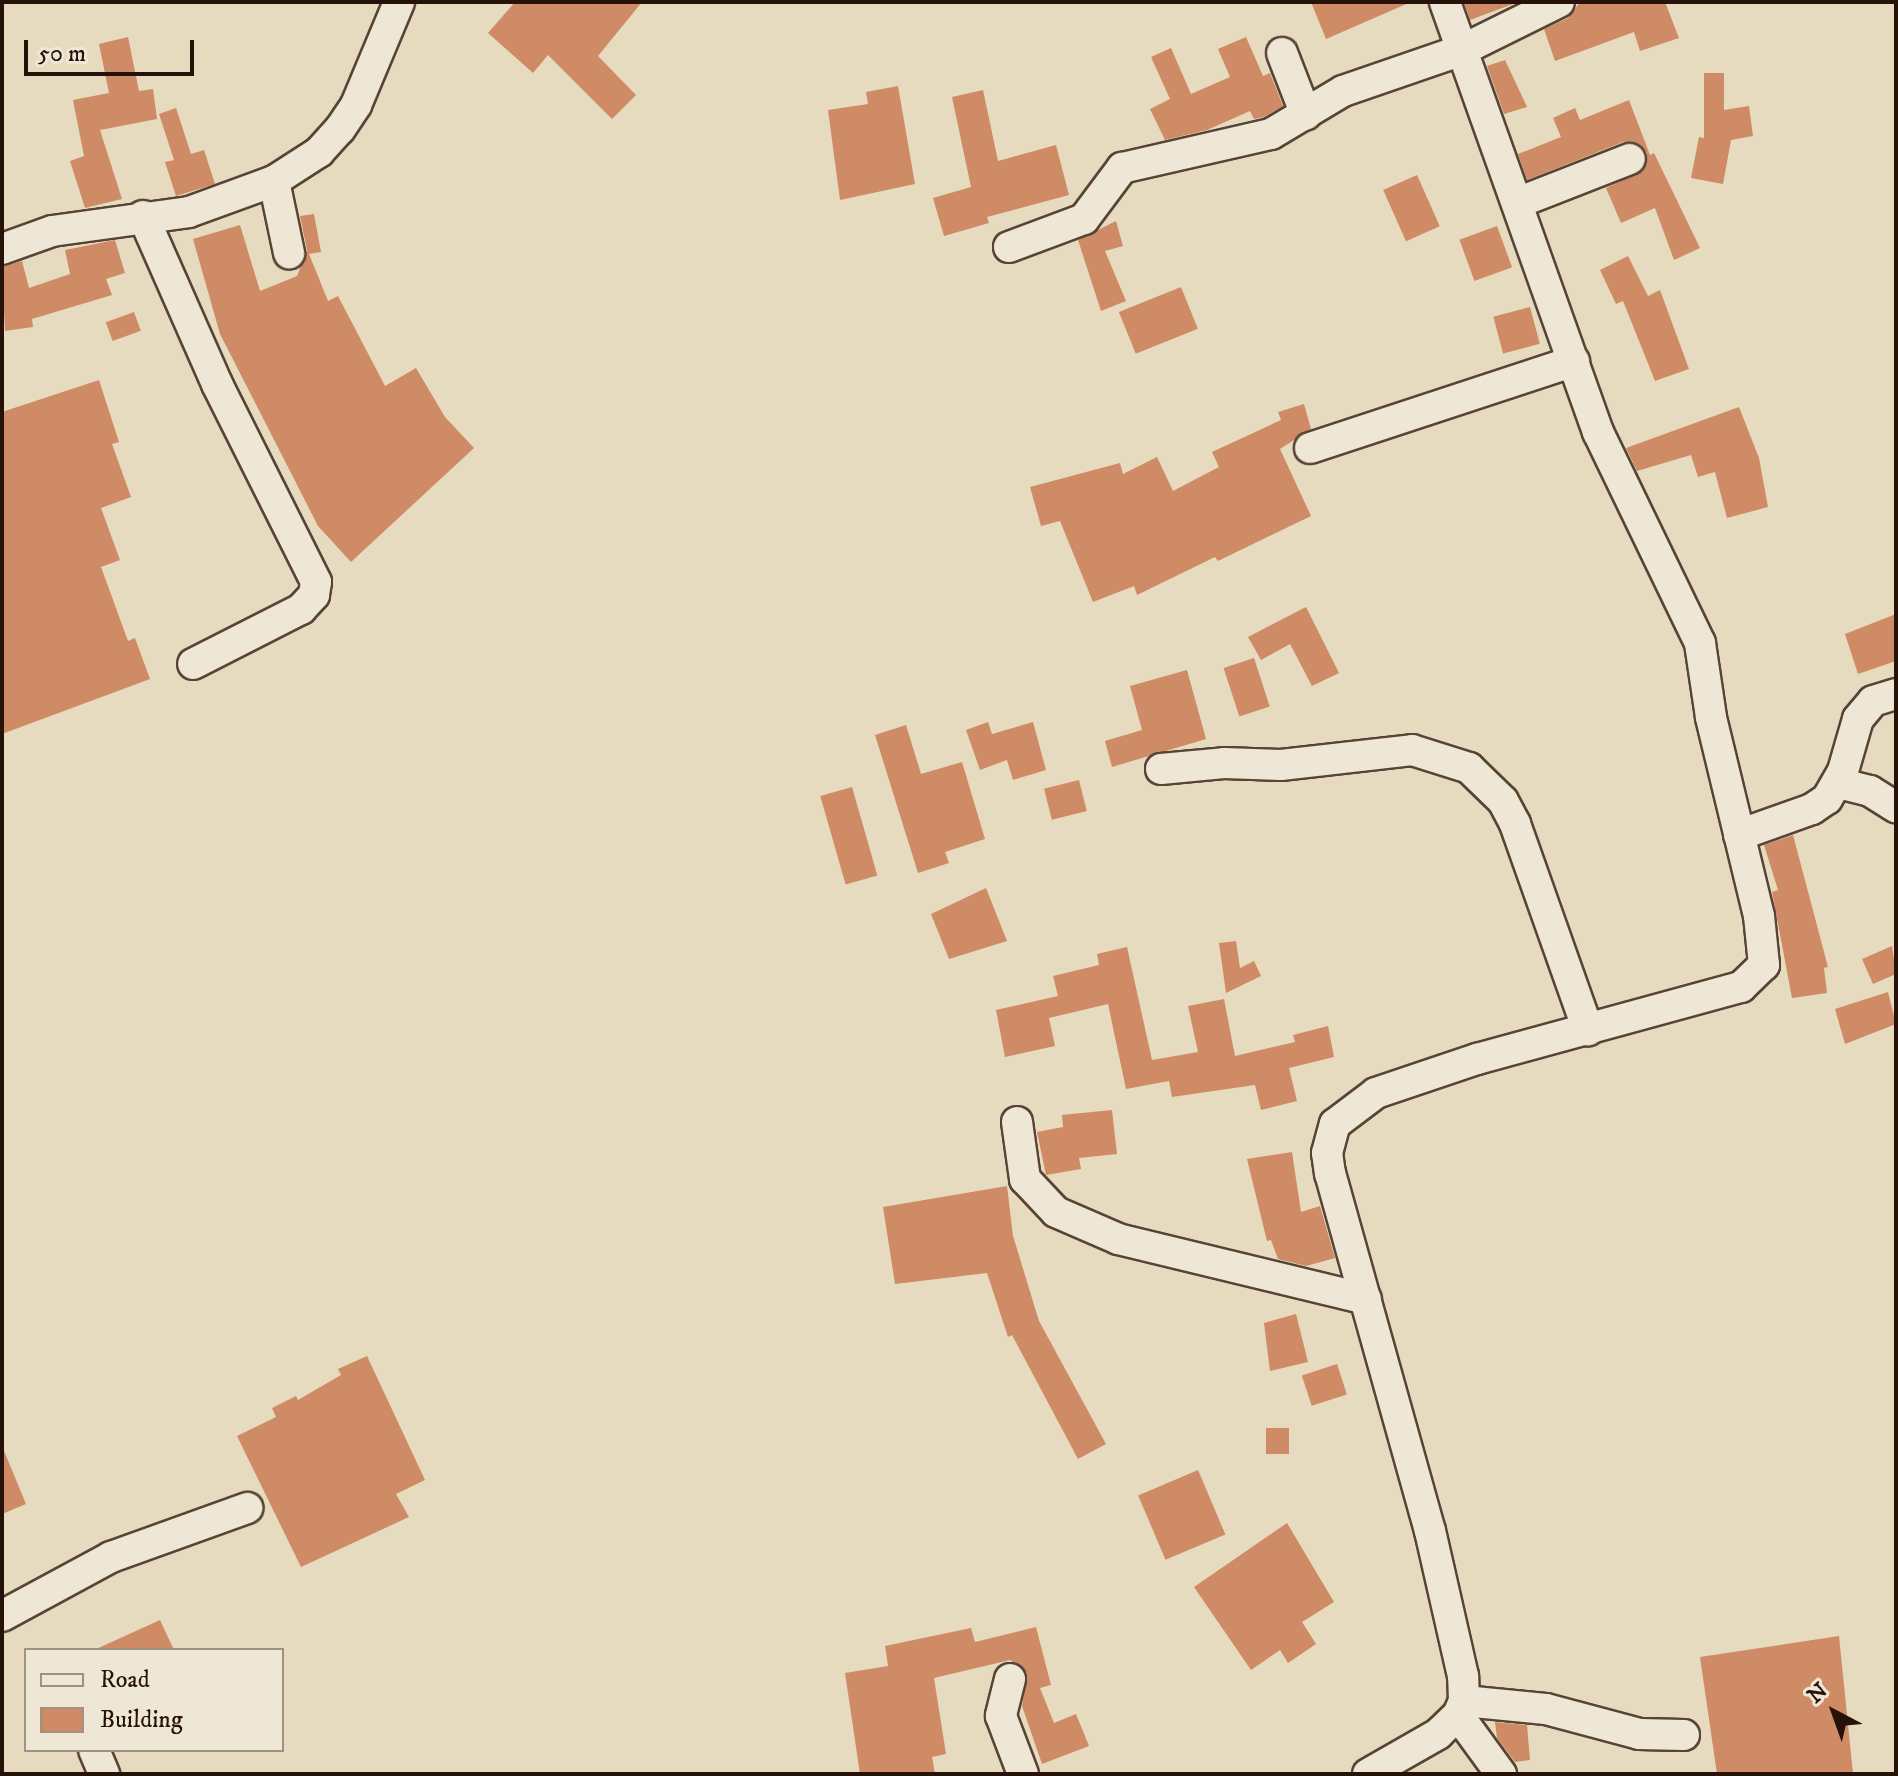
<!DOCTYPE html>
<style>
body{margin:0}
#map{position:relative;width:1898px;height:1776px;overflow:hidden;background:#e6dabf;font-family:"IM FELL DW Pica",serif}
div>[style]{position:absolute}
.building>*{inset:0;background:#cf8b65;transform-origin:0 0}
.roads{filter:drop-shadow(2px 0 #574436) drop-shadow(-2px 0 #574436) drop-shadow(0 2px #574436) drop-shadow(0 -2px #574436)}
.minor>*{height:30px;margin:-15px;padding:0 15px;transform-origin:15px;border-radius:15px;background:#efe7d5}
span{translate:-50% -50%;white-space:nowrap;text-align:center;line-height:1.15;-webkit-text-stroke:7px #efe7d5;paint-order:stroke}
.frame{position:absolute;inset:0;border:4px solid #271209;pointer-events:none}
.legend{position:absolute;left:24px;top:1648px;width:260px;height:104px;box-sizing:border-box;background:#efe7d5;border:2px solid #9f9283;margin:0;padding:10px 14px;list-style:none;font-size:24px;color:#271209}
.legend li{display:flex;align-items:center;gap:16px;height:40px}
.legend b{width:40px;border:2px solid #9f9283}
.north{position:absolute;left:1794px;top:1672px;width:80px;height:80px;-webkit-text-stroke:6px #efe7d5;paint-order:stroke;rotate:319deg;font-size:22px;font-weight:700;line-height:32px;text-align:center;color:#271209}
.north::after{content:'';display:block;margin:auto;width:28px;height:36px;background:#271209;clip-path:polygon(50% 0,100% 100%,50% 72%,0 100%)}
.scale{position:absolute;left:24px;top:40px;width:170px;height:36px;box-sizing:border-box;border:4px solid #271209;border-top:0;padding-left:10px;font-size:24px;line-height:28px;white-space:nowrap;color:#271209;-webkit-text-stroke:6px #efe7d5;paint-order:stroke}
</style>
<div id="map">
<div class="building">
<i style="clip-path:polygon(515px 2px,642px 2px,598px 56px,636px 95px,612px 119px,548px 55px,533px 73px,488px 33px)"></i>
<i style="clip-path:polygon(1311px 2px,1411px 2px,1326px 39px)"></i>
<i style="clip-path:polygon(1464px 2px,1513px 2px,1513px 4px,1470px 20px)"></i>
<i style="clip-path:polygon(1580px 2px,1665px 2px,1679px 38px,1640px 51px,1634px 32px,1555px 61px,1544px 29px,1568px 18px)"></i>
<i style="clip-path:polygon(128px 37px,139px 91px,153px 89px,157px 119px,100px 130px,122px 199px,85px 208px,70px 161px,84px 156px,73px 100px,109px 93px,99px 44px)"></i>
<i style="clip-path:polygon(1246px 37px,1263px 76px,1270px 73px,1283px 106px,1264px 117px,1254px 119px,1250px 111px,1207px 130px,1165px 140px,1150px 109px,1170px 99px,1151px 57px,1171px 48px,1191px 94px,1230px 77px,1218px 49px)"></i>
<i style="clip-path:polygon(1505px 60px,1527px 107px,1504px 114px,1487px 66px)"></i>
<i style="clip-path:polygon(1704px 73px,1724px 73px,1724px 110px,1749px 106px,1753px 136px,1731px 140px,1723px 184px,1691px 178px,1699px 137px,1704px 138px)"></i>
<i style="clip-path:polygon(898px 86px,915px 184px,840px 200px,828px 110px,868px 104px,866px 92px)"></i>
<i style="clip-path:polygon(983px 90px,998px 161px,1056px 145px,1069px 195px,987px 217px,989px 223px,944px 236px,933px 198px,971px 187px,952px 97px)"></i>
<i style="clip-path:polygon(1629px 100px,1650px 155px,1654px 153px,1700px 248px,1674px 260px,1655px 208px,1621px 223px,1606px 188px,1643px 171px,1647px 153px,1641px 145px,1623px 142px,1527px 180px,1518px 154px,1561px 137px,1553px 118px,1575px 108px,1580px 120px)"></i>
<i style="clip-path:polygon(176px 108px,191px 154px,204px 150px,215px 184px,176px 196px,165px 162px,174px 160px,159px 114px)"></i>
<i style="left:1417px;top:175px;width:56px;height:37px;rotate:66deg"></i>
<i style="clip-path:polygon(314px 214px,321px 252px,309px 254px,328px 301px,338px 296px,385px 386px,416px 368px,445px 417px,474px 448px,351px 562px,318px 526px,220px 334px,193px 239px,240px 225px,260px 291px,297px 276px,307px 250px,300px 216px)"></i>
<i style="clip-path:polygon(1116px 221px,1123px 246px,1105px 251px,1126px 301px,1101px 311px,1078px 240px)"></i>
<i style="left:1497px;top:226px;width:44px;height:40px;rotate:70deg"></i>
<i style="clip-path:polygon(115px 240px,125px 273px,106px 279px,112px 295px,32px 319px,33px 327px,5px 331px,2px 267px,22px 261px,29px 288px,70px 274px,65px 250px)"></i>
<i style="clip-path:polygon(1628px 256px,1648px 296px,1660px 290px,1689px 369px,1655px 381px,1623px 301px,1616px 304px,1600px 270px)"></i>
<i style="left:1181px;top:287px;width:45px;height:67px;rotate:68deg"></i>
<i style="left:1530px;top:307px;width:38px;height:38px;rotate:75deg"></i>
<i style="left:134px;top:312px;width:20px;height:30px;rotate:70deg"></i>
<i style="clip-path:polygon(99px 380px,119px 442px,112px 444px,131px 497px,101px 508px,120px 560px,101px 567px,128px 641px,135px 638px,150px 679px,2px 734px,2px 412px)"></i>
<i style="clip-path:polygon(1304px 404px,1311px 429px,1280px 449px,1311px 516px,1218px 561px,1215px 557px,1137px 595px,1134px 586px,1093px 602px,1060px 521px,1041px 526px,1030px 487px,1120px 463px,1123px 474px,1157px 457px,1173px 491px,1219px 467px,1212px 452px,1281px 420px,1278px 412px)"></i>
<i style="clip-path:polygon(1739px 407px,1759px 458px,1768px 507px,1727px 518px,1715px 472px,1698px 477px,1691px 455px,1637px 471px,1626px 448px)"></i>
<i style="clip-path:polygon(1306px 607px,1339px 673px,1312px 686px,1290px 644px,1261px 660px,1248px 637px)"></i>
<i style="clip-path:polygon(1896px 614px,1896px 661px,1858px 674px,1845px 634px)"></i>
<i style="left:1254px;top:658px;width:51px;height:32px;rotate:72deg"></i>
<i style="clip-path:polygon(1187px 670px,1206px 739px,1112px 767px,1105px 741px,1142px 730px,1130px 686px)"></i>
<i style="clip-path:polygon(988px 722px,992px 734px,1033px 722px,1046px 770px,1013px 780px,1007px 760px,980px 770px,966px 730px)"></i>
<i style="clip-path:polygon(906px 725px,921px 774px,962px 762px,985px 839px,945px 852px,949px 863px,918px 873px,875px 735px)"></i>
<i style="left:1079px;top:780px;width:32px;height:36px;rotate:76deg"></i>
<i style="left:852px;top:787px;width:92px;height:33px;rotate:74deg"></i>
<i style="clip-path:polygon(1793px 835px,1828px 967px,1824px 968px,1827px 993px,1792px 998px,1772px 892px,1778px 890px,1764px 845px)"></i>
<i style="clip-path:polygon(986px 888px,1007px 941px,949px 959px,931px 914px)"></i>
<i style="clip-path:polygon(1236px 941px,1240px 968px,1254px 961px,1261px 976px,1226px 993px,1219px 943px)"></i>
<i style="clip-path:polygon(1892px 946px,1896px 974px,1873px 984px,1862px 959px)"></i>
<i style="clip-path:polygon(1127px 947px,1152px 1060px,1198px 1052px,1188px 1006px,1224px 999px,1235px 1056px,1295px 1042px,1293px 1035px,1328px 1026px,1334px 1057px,1289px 1068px,1297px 1101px,1261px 1110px,1255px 1085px,1172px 1097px,1169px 1081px,1126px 1089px,1108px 1004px,1049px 1018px,1055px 1046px,1005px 1057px,996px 1010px,1058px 996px,1053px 976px,1099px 965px,1097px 954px)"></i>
<i style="clip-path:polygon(1888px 992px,1896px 1024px,1845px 1044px,1835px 1009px)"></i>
<i style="clip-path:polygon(1112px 1110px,1117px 1154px,1079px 1158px,1081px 1169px,1046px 1175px,1037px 1132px,1063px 1127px,1062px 1115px)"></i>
<i style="clip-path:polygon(1292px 1152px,1301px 1212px,1320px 1206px,1335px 1258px,1306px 1266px,1278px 1259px,1271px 1240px,1267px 1241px,1247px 1159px)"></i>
<i style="clip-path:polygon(1007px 1186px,1013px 1236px,1039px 1321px,1106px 1444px,1078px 1459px,1012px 1335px,1008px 1337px,987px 1273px,895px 1284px,883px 1207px)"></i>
<i style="clip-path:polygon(1296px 1314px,1308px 1362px,1270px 1371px,1264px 1323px)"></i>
<i style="clip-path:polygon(367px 1356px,425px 1480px,396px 1494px,409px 1517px,301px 1567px,237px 1436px,276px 1417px,272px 1408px,296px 1396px,298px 1400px,341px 1375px,338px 1369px)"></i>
<i style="left:1337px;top:1364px;width:32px;height:37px;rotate:72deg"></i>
<i style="left:1266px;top:1428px;width:23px;height:26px"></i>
<i style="clip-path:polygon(2px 1446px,26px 1504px,2px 1514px)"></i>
<i style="left:1198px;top:1470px;width:70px;height:65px;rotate:67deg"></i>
<i style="clip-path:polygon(1287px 1523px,1334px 1602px,1302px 1622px,1316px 1644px,1288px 1663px,1280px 1650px,1251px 1670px,1194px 1587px)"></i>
<i style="clip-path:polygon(160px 1620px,174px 1650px,94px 1650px)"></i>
<i style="clip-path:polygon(1036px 1627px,1051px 1685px,1040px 1688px,1054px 1723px,1076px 1714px,1089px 1746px,1042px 1764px,1022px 1706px,1027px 1673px,1010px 1660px,934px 1678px,946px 1754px,932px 1757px,935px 1774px,860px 1774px,845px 1673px,888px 1666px,885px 1646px,971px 1628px,975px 1642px)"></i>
<i style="clip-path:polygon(1839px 1636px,1853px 1774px,1717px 1774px,1700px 1657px)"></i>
<i style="clip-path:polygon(1495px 1722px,1527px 1725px,1530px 1760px,1515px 1762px,1497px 1738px)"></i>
</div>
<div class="roads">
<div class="minor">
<i style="left:1282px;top:53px;width:66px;rotate:68.8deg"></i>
<i style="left:274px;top:181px;width:74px;rotate:78.2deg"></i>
<i style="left:1517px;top:203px;width:121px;rotate:-21.3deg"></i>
<i style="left:143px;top:216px;width:184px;rotate:66.2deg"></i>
<i style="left:217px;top:384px;width:221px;rotate:63.4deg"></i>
<i style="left:316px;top:582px;width:13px;rotate:99deg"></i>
<i style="left:314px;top:595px;width:19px;rotate:133deg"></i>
<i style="left:301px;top:609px;width:121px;rotate:153deg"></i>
<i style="left:1009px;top:247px;width:80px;rotate:-20.5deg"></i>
<i style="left:1084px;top:219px;width:64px;rotate:-53.3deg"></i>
<i style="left:1122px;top:168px;width:153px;rotate:-12.9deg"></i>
<i style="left:1271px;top:134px;width:84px;rotate:-30.8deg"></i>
<i style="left:1343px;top:91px;width:126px;rotate:-19deg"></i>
<i style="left:1462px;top:50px;width:108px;rotate:-26.3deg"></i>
<i style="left:2px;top:249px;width:53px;rotate:-19.8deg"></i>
<i style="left:52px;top:231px;width:138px;rotate:-7.9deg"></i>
<i style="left:189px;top:212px;width:90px;rotate:-20deg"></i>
<i style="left:274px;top:181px;width:54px;rotate:-32.8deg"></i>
<i style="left:319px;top:152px;width:31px;rotate:-48deg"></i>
<i style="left:340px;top:129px;width:29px;rotate:-56deg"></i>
<i style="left:356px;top:105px;width:112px;rotate:-67.3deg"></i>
<i style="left:1310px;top:448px;width:278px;rotate:-18.2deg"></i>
<i style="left:1161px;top:769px;width:63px;rotate:-5.4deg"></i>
<i style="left:1224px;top:763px;width:57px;rotate:2deg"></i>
<i style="left:1281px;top:765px;width:132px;rotate:-6.5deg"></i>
<i style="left:1412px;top:750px;width:60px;rotate:17.5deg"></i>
<i style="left:1469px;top:768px;width:47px;rotate:44.1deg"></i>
<i style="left:1503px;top:801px;width:26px;rotate:62deg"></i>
<i style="left:1515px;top:824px;width:219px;rotate:70.5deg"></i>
<i style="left:1838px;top:783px;width:33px;rotate:14deg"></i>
<i style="left:1870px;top:791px;width:31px;rotate:32deg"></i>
<i style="left:1739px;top:835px;width:77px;rotate:-19.6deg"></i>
<i style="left:1812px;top:809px;width:18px;rotate:-34deg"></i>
<i style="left:1827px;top:799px;width:32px;rotate:-60deg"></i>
<i style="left:1843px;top:771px;width:54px;rotate:-73.9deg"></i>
<i style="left:1858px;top:719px;width:23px;rotate:-50deg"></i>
<i style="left:1873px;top:701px;width:24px;rotate:-17deg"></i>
<i style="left:1017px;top:1122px;width:58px;rotate:82deg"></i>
<i style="left:1025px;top:1179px;width:45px;rotate:46.8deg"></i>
<i style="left:1056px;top:1212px;width:68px;rotate:23.5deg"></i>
<i style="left:1118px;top:1239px;width:255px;rotate:13.6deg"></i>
<i style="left:2px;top:1616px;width:124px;rotate:-28.4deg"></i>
<i style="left:111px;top:1557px;width:145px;rotate:-19.8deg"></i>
<i style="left:1010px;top:1679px;width:38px;rotate:104deg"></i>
<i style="left:1001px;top:1716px;width:62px;rotate:69.2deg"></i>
<i style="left:1464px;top:1701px;width:82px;rotate:5.6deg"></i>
<i style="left:1546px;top:1709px;width:96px;rotate:15deg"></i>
<i style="left:1639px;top:1734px;width:45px;rotate:1.3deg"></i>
<i style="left:1458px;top:1715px;width:73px;rotate:53.9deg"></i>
<i style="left:94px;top:1750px;width:26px;rotate:67deg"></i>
<i style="left:1368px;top:1774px;width:81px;rotate:-29.7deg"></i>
<i style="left:1438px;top:1734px;width:28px;rotate:-44deg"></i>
<i style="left:1458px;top:1715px;width:15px;rotate:-67deg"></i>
<i style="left:1464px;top:1701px;width:25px;rotate:-92deg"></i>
<i style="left:1463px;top:1676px;width:149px;rotate:-102.8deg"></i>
<i style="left:1430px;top:1531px;width:371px;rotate:-105.6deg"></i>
<i style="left:1330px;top:1174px;width:21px;rotate:-98deg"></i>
<i style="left:1327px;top:1153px;width:30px;rotate:-75deg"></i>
<i style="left:1335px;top:1124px;width:51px;rotate:-37.1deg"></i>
<i style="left:1376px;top:1093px;width:107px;rotate:-18.6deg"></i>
<i style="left:1477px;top:1059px;width:274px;rotate:-15.3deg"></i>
<i style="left:1741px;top:987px;width:32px;rotate:-44deg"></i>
<i style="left:1764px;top:965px;width:49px;rotate:-95.8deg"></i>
<i style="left:1759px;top:916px;width:205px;rotate:-103.6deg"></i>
<i style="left:1711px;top:717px;width:75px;rotate:-98.5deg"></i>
<i style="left:1700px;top:643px;width:234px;rotate:-115.8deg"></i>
<i style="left:1598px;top:432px;width:456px;rotate:-109.6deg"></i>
</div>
</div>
<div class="frame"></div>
<ul class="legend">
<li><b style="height:10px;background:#efe7d5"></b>Road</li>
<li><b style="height:22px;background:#cf8b65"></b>Building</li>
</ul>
<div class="north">N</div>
<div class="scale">50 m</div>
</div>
